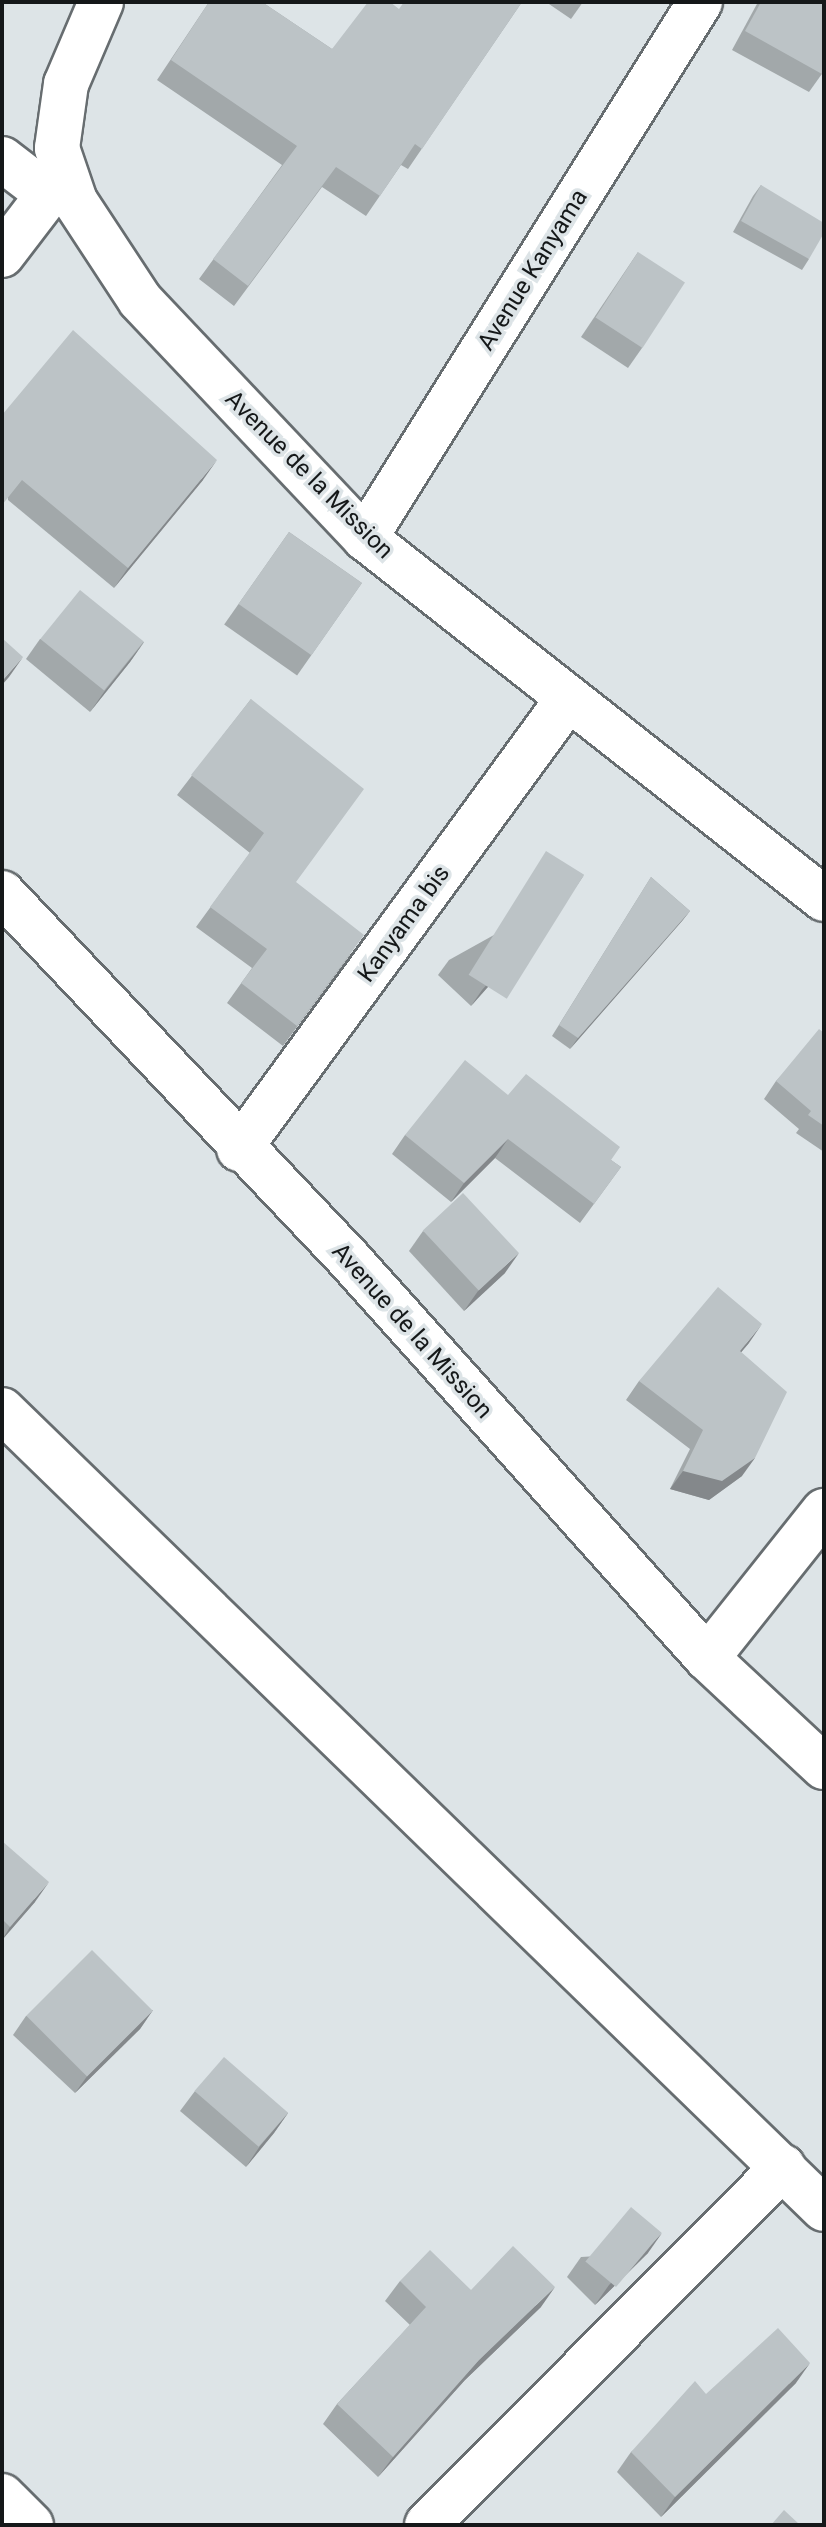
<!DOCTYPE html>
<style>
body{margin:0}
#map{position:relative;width:826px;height:2527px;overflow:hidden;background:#dde4e7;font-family:Roboto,sans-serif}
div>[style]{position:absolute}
.roads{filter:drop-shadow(2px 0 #676d70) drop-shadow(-2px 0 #676d70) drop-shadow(0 2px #676d70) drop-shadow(0 -2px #676d70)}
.minor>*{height:44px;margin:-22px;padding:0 22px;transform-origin:22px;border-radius:22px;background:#fff}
.tertiary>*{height:44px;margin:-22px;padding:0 22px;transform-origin:22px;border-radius:22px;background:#fff}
.wall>*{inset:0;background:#a2a8aa;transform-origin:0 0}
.shaded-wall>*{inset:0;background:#84888b}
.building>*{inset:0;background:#bcc3c6;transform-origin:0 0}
span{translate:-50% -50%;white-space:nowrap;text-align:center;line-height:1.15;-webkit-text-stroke:7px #dde4e7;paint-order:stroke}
.street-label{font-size:24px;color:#151819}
.frame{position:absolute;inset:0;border:4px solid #151819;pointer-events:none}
</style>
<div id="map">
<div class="roads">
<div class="minor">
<i style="left:2px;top:159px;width:59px;rotate:37.5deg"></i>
<i style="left:2px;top:255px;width:102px;rotate:-52.6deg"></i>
<i style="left:365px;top:538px;width:632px;rotate:-57.99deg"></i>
<i style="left:2px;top:893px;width:503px;rotate:46.53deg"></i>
<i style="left:348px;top:1258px;width:537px;rotate:48.09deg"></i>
<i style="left:707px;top:1658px;width:160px;rotate:43deg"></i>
<i style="left:239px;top:1149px;width:557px;rotate:-53.83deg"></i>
<i style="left:2px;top:1410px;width:1146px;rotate:44.19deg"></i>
<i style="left:707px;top:1658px;width:188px;rotate:-51.5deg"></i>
<i style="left:2px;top:2496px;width:41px;rotate:45deg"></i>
<i style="left:427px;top:2525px;width:505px;rotate:-45.16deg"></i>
</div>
<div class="tertiary">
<i style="left:101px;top:2px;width:89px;rotate:113.1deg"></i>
<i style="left:66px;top:84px;width:65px;rotate:98deg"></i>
<i style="left:57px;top:148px;width:56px;rotate:71.2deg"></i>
<i style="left:75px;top:201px;width:118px;rotate:56.7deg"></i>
<i style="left:140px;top:300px;width:328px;rotate:46.6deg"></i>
<i style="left:365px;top:538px;width:584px;rotate:38.18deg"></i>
</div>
</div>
<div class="wall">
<i style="clip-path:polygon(209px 2px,265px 4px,332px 49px,399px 9px,522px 2px,408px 169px,401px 165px,366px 216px,322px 187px,234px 306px,199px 279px,282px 165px,157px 80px)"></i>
<i style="clip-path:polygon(546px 2px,583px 2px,571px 19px)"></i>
<i style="clip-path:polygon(758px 2px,824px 2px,824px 71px,809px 92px,732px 50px)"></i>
<i style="clip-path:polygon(761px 185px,809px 259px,802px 270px,733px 232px,753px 196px)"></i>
<i style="clip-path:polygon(638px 252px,642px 348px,628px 368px,581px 337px)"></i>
<i style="clip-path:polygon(2px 415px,203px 480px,114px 588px,8px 500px)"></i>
<i style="left:289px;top:532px;width:89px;height:113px;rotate:35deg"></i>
<i style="clip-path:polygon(40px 639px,144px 642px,130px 662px,90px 712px,26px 659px)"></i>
<i style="clip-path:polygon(251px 699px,296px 883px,350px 955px,283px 1046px,227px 1003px,252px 968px,196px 927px,250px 853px,177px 795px)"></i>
<i style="clip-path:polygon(651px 877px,690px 911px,682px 921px,570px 1049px,552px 1036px)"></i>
<i style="clip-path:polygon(573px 891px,471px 1006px,438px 975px,449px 960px)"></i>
<i style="clip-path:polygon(824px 1033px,824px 1152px,796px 1133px,799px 1129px,764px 1099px,776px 1081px)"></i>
<i style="clip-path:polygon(508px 1095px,611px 1160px,621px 1167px,580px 1223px,495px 1158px,451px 1202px,392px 1154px,405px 1135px)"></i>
<i style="clip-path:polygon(423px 1231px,505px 1273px,464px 1311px,409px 1251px)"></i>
<i style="clip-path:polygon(749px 1343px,741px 1352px,742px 1476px,709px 1500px,670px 1489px,690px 1449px,626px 1400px,639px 1381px)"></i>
<i style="clip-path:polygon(2px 1841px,35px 1902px,2px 1940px)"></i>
<i style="clip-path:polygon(153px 2010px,140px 2029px,75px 2093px,13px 2035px,26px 2016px)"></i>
<i style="clip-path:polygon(195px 2091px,288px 2113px,274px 2133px,246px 2167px,180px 2111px)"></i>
<i style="clip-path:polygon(648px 2253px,595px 2305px,567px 2277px,581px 2257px)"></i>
<i style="clip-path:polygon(400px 2281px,471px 2290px,541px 2307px,465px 2380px,378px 2477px,323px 2424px,337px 2404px,410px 2325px,385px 2301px)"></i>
<i style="clip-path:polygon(796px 2383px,661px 2517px,617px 2472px,631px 2452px,706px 2394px)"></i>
</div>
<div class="shaded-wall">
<i style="clip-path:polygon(217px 460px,203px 480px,114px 588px,128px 568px)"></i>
<i style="clip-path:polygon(144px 642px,130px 662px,90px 712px,104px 692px)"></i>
<i style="clip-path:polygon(23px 657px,9px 677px,2px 685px,2px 681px)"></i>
<i style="clip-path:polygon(584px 875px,573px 891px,471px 1006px,482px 990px)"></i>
<i style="clip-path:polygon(690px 911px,682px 921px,570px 1049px,578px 1038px)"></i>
<i style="clip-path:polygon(508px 1139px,495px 1158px,451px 1202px,464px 1183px)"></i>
<i style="clip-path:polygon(519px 1253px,505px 1273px,464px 1311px,478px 1291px)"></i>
<i style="clip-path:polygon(762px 1324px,749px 1343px,727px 1369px,740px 1351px)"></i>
<i style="clip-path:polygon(755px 1458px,742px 1476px,709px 1500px,670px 1489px,683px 1471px)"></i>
<i style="clip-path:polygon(49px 1882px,35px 1902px,2px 1940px,10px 1927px)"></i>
<i style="clip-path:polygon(153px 2010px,140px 2029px,75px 2093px,88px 2075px)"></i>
<i style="clip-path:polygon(288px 2113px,274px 2133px,246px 2167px,260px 2146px)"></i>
<i style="clip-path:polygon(662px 2233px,648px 2253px,595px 2305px,609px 2285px)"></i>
<i style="clip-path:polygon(555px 2287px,541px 2307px,465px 2380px,378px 2477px,393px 2457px,479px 2360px)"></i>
<i style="clip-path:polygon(810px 2363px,796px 2383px,661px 2517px,675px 2497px)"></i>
</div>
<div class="building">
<i style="clip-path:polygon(209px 2px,266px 2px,265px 4px,332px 49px,368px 2px,390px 2px,399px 9px,404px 2px,522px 2px,422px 149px,415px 144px,380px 196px,336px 167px,248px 286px,213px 259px,297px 146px,171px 60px)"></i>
<i style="clip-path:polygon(761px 2px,824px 2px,824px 71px,822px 74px,745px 31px)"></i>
<i style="clip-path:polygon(761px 185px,824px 223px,824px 233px,809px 259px,741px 221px)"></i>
<i style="left:638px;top:252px;width:56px;height:78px;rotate:33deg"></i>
<i style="clip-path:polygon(73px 330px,217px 460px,128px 568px,22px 480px,2px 505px,2px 415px)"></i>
<i style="left:289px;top:532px;width:89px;height:88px;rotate:35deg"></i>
<i style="left:80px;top:590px;width:82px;height:63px;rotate:39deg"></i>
<i style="clip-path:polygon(2px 638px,23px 657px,2px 681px)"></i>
<i style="clip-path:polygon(251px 699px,364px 789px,296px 882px,364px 935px,297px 1026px,241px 983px,267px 949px,210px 907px,264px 833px,191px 775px)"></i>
<i style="left:546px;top:851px;width:45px;height:146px;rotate:32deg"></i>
<i style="clip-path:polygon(651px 877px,690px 911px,578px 1038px,559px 1025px)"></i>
<i style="clip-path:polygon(819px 1029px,824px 1033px,824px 1126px,808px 1115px,811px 1111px,776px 1081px)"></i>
<i style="clip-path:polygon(465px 1060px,508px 1095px,526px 1074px,620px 1147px,611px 1160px,621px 1167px,594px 1204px,508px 1139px,464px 1183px,405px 1135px)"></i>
<i style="left:463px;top:1193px;width:82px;height:55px;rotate:47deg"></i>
<i style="clip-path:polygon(718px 1287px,762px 1324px,740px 1351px,787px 1392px,755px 1458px,722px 1481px,683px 1471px,703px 1430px,639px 1381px)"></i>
<i style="clip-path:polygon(2px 1841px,49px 1882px,10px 1927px,2px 1919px)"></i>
<i style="left:92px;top:1950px;width:86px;height:93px;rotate:45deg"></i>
<i style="left:224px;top:2057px;width:85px;height:45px;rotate:41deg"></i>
<i style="left:631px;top:2207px;width:40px;height:71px;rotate:40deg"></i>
<i style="clip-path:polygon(513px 2246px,555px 2287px,479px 2360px,393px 2457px,337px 2404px,426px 2307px,400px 2281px,430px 2250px,471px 2290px)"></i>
<i style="clip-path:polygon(778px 2328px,810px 2363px,675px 2497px,631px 2452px,695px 2381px,706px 2394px)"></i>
<i style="clip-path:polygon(784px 2510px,800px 2525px,771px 2525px)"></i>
</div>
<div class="street-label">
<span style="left:533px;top:270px;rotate:-58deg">Avenue Kanyama</span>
<span style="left:309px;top:475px;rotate:45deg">Avenue de la Mission</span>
<span style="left:404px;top:924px;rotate:-54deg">Kanyama bis</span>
<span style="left:412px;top:1331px;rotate:48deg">Avenue de la Mission</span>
</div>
<div class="frame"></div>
</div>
